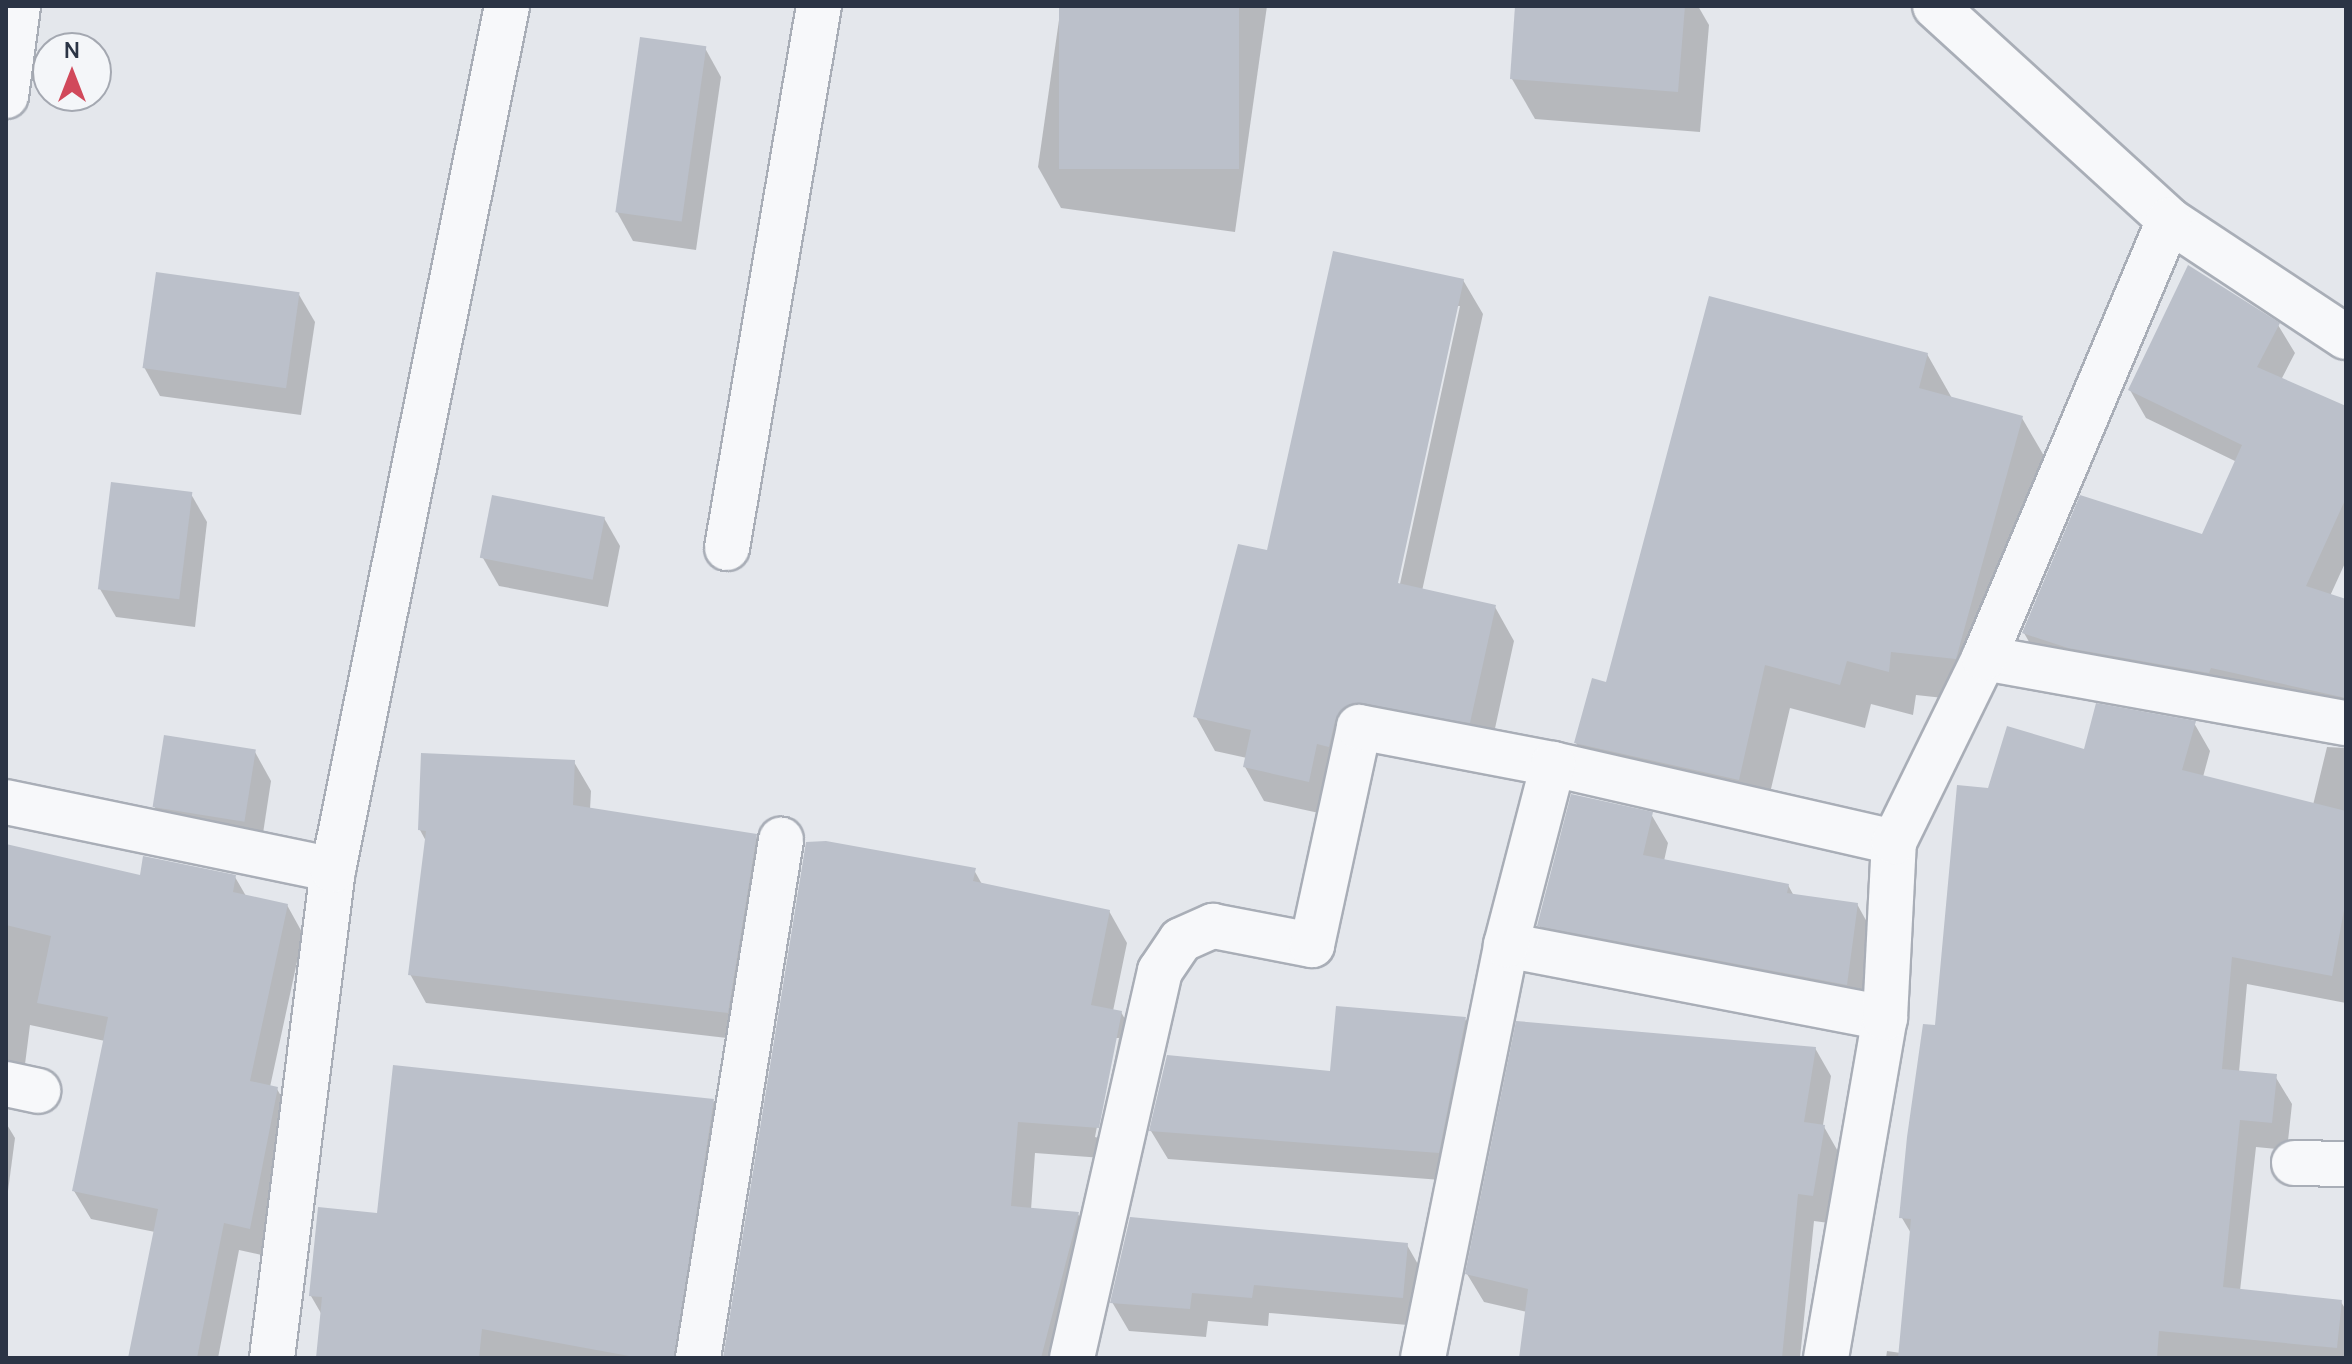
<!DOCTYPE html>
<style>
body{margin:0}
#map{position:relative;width:2352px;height:1364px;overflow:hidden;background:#e4e7ec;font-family:Manrope,sans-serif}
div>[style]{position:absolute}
.shadow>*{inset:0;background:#0003}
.building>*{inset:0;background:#bbc0ca;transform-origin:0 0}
.roads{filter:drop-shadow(2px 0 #a9aeb7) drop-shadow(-2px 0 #a9aeb7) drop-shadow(0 2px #a9aeb7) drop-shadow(0 -2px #a9aeb7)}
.minor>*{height:44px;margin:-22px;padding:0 22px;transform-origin:22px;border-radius:22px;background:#f7f8fa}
span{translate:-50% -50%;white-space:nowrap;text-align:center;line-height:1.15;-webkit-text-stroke:8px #f4f6f9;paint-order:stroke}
.frame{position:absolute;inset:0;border:8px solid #2b3445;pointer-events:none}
.north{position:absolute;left:32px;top:32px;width:80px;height:80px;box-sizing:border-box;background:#f4f6f9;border:2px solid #a4a8b1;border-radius:50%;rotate:0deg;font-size:22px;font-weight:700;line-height:32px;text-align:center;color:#2b3445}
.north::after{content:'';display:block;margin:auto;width:28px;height:36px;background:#d1495b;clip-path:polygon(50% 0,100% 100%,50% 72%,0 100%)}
</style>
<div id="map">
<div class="shadow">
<i style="clip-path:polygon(1061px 6px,1267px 6px,1235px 232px,1061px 208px,1038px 167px)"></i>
<i style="clip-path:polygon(1517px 6px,1698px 6px,1709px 25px,1700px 132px,1535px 119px,1512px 79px)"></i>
<i style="clip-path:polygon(705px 48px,721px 77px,696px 250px,633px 241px,617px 212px)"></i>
<i style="clip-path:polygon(evenodd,1463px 280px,1483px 314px,1422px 591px,1495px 607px,1514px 641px,1489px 756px,1372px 737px,1328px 815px,1264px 801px,1245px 767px,1247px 758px,1215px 751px,1196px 717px,1269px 553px,1463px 280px,1456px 306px,1460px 306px,1398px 593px,1394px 592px,1456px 306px)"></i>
<i style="clip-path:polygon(298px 293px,315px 322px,301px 415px,160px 396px,144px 367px)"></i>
<i style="clip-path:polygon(2278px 325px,2295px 353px,2281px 380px,2346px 408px,2346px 561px,2330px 596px,2346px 601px,2346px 722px,2040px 661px,2024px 633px,2203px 537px,2237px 462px,2146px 418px,2130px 390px)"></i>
<i style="clip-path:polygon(1927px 354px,1953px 400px,2022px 418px,2047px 461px,1980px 702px,1916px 695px,1913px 715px,1871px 704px,1865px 728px,1790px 708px,1763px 823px,1602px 787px,1576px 743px,1607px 684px)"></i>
<i style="clip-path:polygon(191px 494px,207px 522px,195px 627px,116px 617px,100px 589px)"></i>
<i style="clip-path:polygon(604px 518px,620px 546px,608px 607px,499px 586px,483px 558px)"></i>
<i style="clip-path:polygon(2194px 723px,2210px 751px,2203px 777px,2313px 805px,2327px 747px,2346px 748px,2346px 1003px,2247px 984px,2239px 1072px,2275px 1076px,2292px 1104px,2287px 1150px,2256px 1147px,2240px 1291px,2341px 1302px,2346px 1310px,2346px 1358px,2159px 1358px,2060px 1349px,2059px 1358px,1886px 1358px,1887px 1351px,1901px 1353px,1912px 1235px,1902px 1218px,1989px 790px,2085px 751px)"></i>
<i style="clip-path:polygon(255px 752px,271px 781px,260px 853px,170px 835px,154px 806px)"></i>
<i style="clip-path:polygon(574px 762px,591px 791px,590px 810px,756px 836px,772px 865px,744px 1040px,426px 1003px,410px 974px,427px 843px,420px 830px)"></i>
<i style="clip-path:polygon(1651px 814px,1668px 843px,1664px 861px,1788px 885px,1794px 896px,1857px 904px,1873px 933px,1862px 1013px,1555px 954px,1539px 925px)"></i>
<i style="clip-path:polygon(6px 845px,142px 878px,235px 877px,246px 896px,287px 905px,303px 934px,270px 1087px,277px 1089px,293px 1117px,266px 1256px,239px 1250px,218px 1358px,130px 1358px,155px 1232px,91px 1219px,74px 1191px,105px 1041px,30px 1025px,22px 1088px,6px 1094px)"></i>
<i style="clip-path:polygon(evenodd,974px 870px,983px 886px,1109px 911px,1127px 943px,1113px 1011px,1121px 1012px,1139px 1044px,1116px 1159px,1035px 1153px,1031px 1210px,1078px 1214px,1096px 1246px,1068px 1358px,725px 1358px,974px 870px,1114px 1038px,1119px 1038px,1099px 1138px,1095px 1137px,1114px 1038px)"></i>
<i style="clip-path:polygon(1465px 1019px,1481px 1047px,1454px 1181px,1168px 1159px,1151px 1131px,1332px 1074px)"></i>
<i style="clip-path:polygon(1815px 1048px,1831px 1076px,1823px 1125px,1840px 1155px,1829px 1223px,1814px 1221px,1800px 1358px,1521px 1358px,1527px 1312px,1484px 1302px,1467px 1274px)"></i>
<i style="clip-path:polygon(713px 1101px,732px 1133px,698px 1358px,318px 1358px,322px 1315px,311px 1296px,379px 1215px)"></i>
<i style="clip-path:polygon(6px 1123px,15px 1138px,6px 1206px)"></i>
<i style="clip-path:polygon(1407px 1245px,1423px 1273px,1419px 1326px,1269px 1313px,1268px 1326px,1208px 1321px,1206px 1337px,1129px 1331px,1112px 1302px)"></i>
</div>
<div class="building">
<i style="left:1059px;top:6px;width:180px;height:163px"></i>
<i style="clip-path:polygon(1515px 6px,1685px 6px,1678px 92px,1510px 79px)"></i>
<i style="left:640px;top:37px;width:67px;height:177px;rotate:8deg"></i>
<i style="clip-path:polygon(1333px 251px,1464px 279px,1398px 583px,1496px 605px,1470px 723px,1350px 704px,1335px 721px,1329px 747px,1317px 744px,1309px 782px,1243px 767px,1251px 730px,1193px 717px,1238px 544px,1267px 550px)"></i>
<i style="clip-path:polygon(2188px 265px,2280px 323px,2257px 367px,2346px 406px,2346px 498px,2306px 586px,2346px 599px,2346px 698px,2211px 668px,2209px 673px,2068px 648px,2022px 633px,2080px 495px,2202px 534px,2242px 445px,2128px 390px)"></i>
<i style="left:156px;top:272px;width:145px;height:97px;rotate:8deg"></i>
<i style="clip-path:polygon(1709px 296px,1928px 353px,1919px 388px,2023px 416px,1956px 659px,1891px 652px,1889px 672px,1847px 661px,1840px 685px,1765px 665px,1739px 780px,1574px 743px,1592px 678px,1606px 682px)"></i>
<i style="left:111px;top:482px;width:82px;height:108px;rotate:7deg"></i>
<i style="left:492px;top:495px;width:115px;height:64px;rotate:11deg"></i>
<i style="clip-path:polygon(2096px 703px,2196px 721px,2182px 770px,2346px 811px,2346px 899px,2332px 976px,2232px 957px,2222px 1069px,2277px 1074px,2272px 1123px,2240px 1120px,2223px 1287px,2342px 1300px,2337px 1348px,2159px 1331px,2157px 1358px,1898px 1358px,1911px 1219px,1899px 1218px,1907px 1137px,1923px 1024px,1935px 1025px,1957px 785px,1988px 788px,2007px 726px,2084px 749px)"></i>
<i style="left:164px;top:735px;width:93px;height:73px;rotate:9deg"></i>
<i style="clip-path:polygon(421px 753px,575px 760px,573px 805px,757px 834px,728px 1013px,408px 975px,426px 831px,418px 830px)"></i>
<i style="clip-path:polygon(1571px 794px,1653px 812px,1643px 855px,1789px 884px,1787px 893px,1858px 903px,1847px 985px,1537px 926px)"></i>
<i style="clip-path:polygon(826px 841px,976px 868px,973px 881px,1110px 910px,1091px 1005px,1122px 1011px,1099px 1128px,1018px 1122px,1011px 1206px,1079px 1212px,1041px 1358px,723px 1358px,806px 842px)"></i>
<i style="clip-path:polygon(6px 844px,140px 875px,143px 856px,236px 875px,233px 892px,288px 904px,250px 1081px,278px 1087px,250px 1229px,224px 1223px,197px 1358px,128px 1358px,158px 1209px,72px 1191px,108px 1017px,37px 1003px,51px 936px,6px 925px)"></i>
<i style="clip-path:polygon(1336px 1006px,1466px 1017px,1439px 1153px,1149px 1131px,1167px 1055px,1330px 1071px)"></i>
<i style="clip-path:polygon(1516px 1021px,1816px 1047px,1804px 1122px,1825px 1125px,1813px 1196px,1798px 1194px,1782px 1358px,1519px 1358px,1528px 1289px,1465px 1274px)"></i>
<i style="clip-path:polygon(393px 1065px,714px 1099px,674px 1358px,640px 1358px,482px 1329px,479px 1358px,316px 1358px,322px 1297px,309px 1296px,318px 1207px,377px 1213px)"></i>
<i style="clip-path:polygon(1130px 1217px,1408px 1243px,1403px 1298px,1254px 1285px,1252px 1298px,1192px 1293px,1190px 1309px,1110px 1303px)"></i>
</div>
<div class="roads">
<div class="minor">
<i style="left:1935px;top:6px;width:317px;rotate:42.4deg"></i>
<i style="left:2169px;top:220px;width:212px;rotate:33.5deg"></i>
<i style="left:6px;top:96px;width:91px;rotate:-82.4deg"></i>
<i style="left:727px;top:548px;width:550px;rotate:-80.37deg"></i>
<i style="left:1984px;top:658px;width:368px;rotate:10.2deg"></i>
<i style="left:6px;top:802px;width:334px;rotate:11.7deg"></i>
<i style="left:1506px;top:945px;width:386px;rotate:10.9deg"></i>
<i style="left:6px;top:1084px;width:33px;rotate:12deg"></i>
<i style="left:2294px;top:1163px;width:52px;rotate:1.1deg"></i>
<i style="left:272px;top:1358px;width:492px;rotate:-82.9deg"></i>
<i style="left:333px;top:870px;width:881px;rotate:-78.61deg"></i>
<i style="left:698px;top:1358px;width:525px;rotate:-80.9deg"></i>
<i style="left:1072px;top:1358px;width:397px;rotate:-77.2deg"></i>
<i style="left:1160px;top:971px;width:37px;rotate:-56deg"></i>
<i style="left:1181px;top:940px;width:35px;rotate:-24deg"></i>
<i style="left:1213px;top:926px;width:101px;rotate:10.9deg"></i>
<i style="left:1312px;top:945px;width:223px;rotate:-77.8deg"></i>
<i style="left:1359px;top:727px;width:197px;rotate:10.8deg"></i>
<i style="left:1553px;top:764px;width:350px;rotate:12.9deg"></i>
<i style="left:1423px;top:1358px;width:421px;rotate:-78.6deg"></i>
<i style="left:1506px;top:945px;width:187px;rotate:-75.4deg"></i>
<i style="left:1826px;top:1358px;width:345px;rotate:-80.2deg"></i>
<i style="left:1885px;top:1018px;width:176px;rotate:-87.1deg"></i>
<i style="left:1894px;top:842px;width:205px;rotate:-63.9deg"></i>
<i style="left:1984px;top:658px;width:475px;rotate:-67.1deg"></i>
</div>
</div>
<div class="frame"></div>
<div class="north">N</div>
</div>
